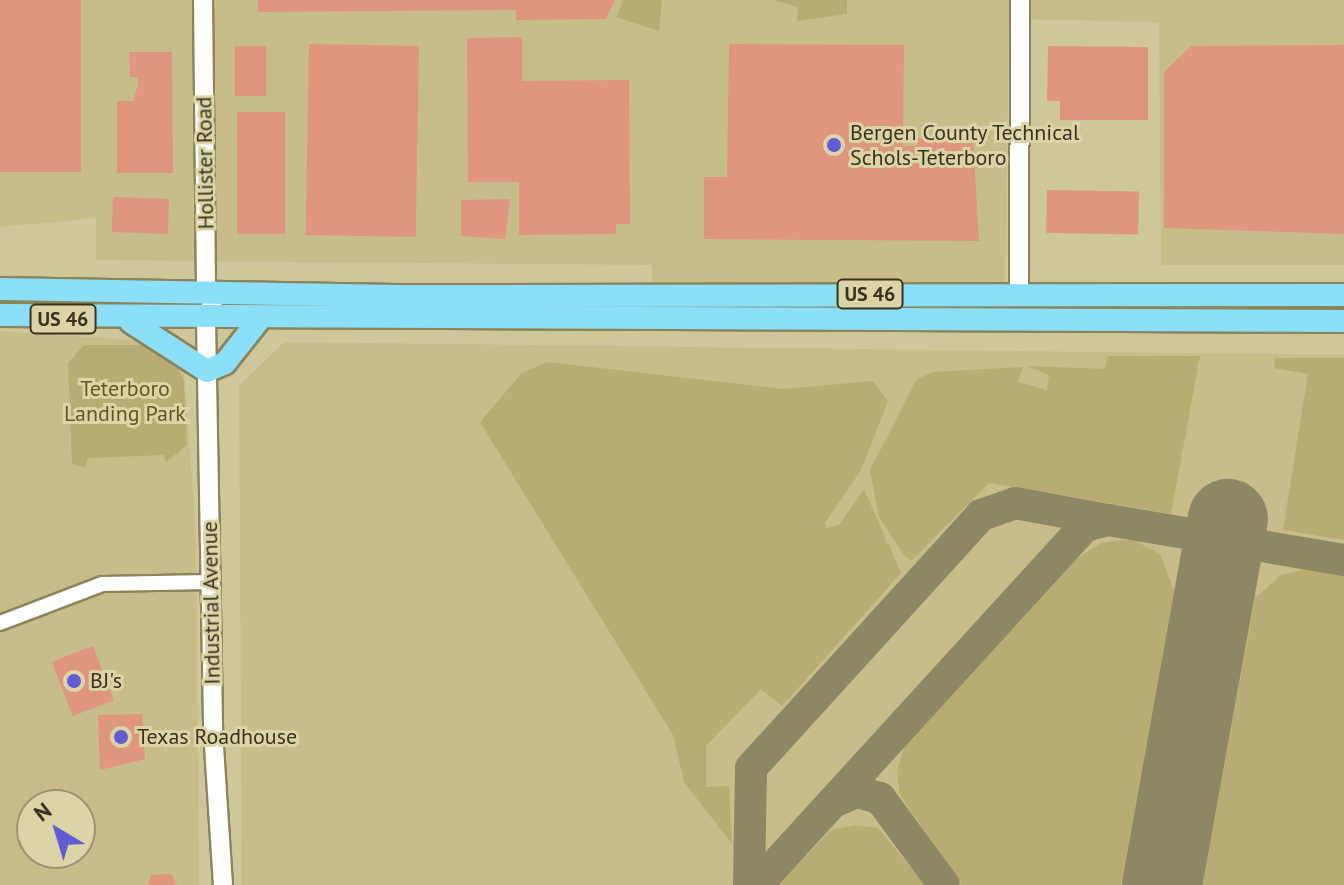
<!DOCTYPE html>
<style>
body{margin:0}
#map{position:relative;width:1344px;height:885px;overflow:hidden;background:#cec79a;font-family:"PT Sans",sans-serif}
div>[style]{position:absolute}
.built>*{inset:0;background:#c6bd88}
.green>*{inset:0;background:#b7ad72}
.taxiway>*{height:32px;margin:-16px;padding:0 16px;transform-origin:16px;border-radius:16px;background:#8c8866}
.runway>*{height:80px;margin:-40px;padding:0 40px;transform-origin:40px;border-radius:40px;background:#8c8866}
.building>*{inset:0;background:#e0967c;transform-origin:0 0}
.roads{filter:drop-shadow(2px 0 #8b8459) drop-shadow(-2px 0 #8b8459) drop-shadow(0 2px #8b8459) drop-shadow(0 -2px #8b8459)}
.minor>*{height:14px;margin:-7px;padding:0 7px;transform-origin:7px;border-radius:7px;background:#fff}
.tertiary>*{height:18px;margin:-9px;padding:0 9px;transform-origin:9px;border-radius:9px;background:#fff}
.trunk>*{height:22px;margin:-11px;padding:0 11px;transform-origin:11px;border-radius:11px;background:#8cdff8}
.dots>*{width:22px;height:22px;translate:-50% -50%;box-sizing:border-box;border:4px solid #dbd4a6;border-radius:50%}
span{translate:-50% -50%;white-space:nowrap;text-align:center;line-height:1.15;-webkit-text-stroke:6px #dbd4a6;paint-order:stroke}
.shield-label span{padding:2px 6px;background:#dbd4a6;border:2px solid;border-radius:6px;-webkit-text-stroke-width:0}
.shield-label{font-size:20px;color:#363321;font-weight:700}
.poi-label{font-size:22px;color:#363321}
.left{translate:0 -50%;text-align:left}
.street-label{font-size:22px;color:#363321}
.park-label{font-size:22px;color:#625820}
.north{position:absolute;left:16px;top:789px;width:80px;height:80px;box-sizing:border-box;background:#dbd4a6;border:2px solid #999471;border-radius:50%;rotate:322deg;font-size:22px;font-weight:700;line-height:32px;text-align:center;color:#363321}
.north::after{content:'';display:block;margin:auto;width:28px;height:36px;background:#605cd5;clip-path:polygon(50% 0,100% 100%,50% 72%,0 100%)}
</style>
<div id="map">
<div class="built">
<i style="clip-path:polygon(0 0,1344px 0,1344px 265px,1161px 265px,1159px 22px,1020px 19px,1009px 21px,1005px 283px,652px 282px,652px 265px,96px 260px,96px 218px,0 227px)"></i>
<i style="clip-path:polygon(evenodd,0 331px,158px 342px,184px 370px,196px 536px,199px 885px,0 885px,0 331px,32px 805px,80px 805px,80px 853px,32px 853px,32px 805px)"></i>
<i style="clip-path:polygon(284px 342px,1344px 355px,1344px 885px,242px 885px,239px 386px)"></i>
</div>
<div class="green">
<i style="clip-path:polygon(624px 0,662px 0,659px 31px,616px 17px)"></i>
<i style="clip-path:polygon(773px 0,847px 0,847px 14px,797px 21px,798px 7px)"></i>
<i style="clip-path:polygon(84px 345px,150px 345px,176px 364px,184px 382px,187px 445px,166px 462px,164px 455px,88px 458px,85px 468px,72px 464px,68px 363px)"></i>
<i style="clip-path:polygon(1108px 356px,1200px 356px,1171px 514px,989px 483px,911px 561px,904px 555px,879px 517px,870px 470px,917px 379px,933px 372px,1023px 367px,1018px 382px,1047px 390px,1049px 375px,1027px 366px,1105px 369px)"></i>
<i style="clip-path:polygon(1275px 358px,1344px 358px,1344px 540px,1283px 530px,1308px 374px,1274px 368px)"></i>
<i style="clip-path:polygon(547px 362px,783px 389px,873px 381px,888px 401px,861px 470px,825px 523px,826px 528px,839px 525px,864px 489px,901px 573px,782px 706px,761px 689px,706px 746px,706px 787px,729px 786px,732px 844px,684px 782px,673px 735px,480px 422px,522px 373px)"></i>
<i style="clip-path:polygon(1132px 539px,1160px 554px,1174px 591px,1121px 885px,962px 885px,900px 795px,897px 771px,905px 745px,1073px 561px,1101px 543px)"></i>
<i style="clip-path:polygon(1307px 569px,1344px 575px,1344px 885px,1203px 885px,1255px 598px,1281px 575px)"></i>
<i style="clip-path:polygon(854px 825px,878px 828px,925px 885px,778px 885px,831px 830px)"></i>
</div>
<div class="taxiway">
<i style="left:833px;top:802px;width:26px;rotate:-23deg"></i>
<i style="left:857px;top:792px;width:24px;rotate:15deg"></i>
<i style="left:880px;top:798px;width:108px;rotate:53.7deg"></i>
<i style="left:749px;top:885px;width:117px;rotate:-89deg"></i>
<i style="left:751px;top:768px;width:342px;rotate:-47.7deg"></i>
<i style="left:981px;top:515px;width:36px;rotate:-19deg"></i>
<i style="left:1015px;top:503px;width:95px;rotate:10.4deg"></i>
<i style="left:757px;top:885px;width:486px;rotate:-47.6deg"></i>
<i style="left:1085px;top:526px;width:24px;rotate:-15deg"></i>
<i style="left:1108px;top:520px;width:239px;rotate:9.6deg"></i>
</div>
<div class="runway">
<i style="left:1162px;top:885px;width:372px;rotate:-79.8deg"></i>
</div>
<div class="building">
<i style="left:0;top:0;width:81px;height:172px"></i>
<i style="clip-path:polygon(258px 0,615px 0,606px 19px,516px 20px,516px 10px,258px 12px)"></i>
<i style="clip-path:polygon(522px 37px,522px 81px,629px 80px,630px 224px,616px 224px,616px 234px,519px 235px,519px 182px,468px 182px,467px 38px)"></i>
<i style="left:309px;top:44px;width:110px;height:191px;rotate:1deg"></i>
<i style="clip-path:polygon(729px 44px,904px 45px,903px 146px,917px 146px,917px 138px,973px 139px,979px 241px,704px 239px,704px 177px,727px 177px)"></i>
<i style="clip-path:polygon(1344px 45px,1344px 234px,1164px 228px,1164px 72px,1191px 46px)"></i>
<i style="left:235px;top:46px;width:31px;height:50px"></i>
<i style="clip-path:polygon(1048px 46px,1148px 47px,1148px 120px,1060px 120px,1060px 101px,1047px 101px)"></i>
<i style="clip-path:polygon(129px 52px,172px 52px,173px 173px,117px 173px,117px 101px,133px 101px,138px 85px,138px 77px,130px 77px)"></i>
<i style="left:237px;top:112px;width:48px;height:122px"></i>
<i style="left:1047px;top:190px;width:92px;height:43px;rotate:1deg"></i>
<i style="left:113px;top:197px;width:56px;height:35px;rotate:2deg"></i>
<i style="clip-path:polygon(510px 199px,505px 239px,461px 236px,461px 200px)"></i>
<i style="left:93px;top:646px;width:58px;height:44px;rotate:69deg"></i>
<i style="clip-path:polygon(142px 714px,145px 759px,100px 770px,98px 715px)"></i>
<i style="clip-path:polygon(171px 874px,177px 885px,148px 885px,151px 875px)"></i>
</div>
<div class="roads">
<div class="minor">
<i style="left:0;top:623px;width:109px;rotate:-20.9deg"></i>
<i style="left:102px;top:584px;width:108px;rotate:-1.1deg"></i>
</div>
<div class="tertiary">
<i style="left:203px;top:0;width:294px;rotate:89.4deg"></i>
<i style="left:206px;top:294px;width:9px;rotate:32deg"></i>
<i style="left:214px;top:299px;width:22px;rotate:111deg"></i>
<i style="left:206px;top:320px;width:411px;rotate:89deg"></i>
<i style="left:213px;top:731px;width:154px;rotate:86.3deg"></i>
<i style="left:1019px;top:295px;width:295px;rotate:-89.8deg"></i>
</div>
<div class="trunk">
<i style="left:0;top:289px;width:396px;rotate:1deg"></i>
<i style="left:396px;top:296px;width:948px;rotate:-0.06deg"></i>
<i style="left:0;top:315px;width:1344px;rotate:0.26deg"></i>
<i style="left:131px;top:322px;width:90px;rotate:32.8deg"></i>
<i style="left:207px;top:371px;width:20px;rotate:-24deg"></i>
<i style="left:225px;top:363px;width:55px;rotate:-51.7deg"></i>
</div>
</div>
<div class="dots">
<i style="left:834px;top:145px;background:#605cd5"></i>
<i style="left:74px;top:681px;background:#605cd5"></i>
<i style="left:121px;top:737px;background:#605cd5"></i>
</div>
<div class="shield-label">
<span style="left:870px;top:294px">US 46</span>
<span style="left:63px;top:319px">US 46</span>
</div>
<div class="poi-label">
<span class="left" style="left:850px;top:145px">Bergen County Technical<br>Schols-Teterboro</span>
<span class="left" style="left:90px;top:681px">BJ's</span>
<span class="left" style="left:137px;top:737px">Texas Roadhouse</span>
</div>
<div class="street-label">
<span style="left:205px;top:163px;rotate:-91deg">Hollister Road</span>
<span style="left:211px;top:603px;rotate:-91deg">Industrial Avenue</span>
</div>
<div class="park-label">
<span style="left:125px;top:401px">Teterboro<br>Landing Park</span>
</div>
<div class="north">N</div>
</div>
